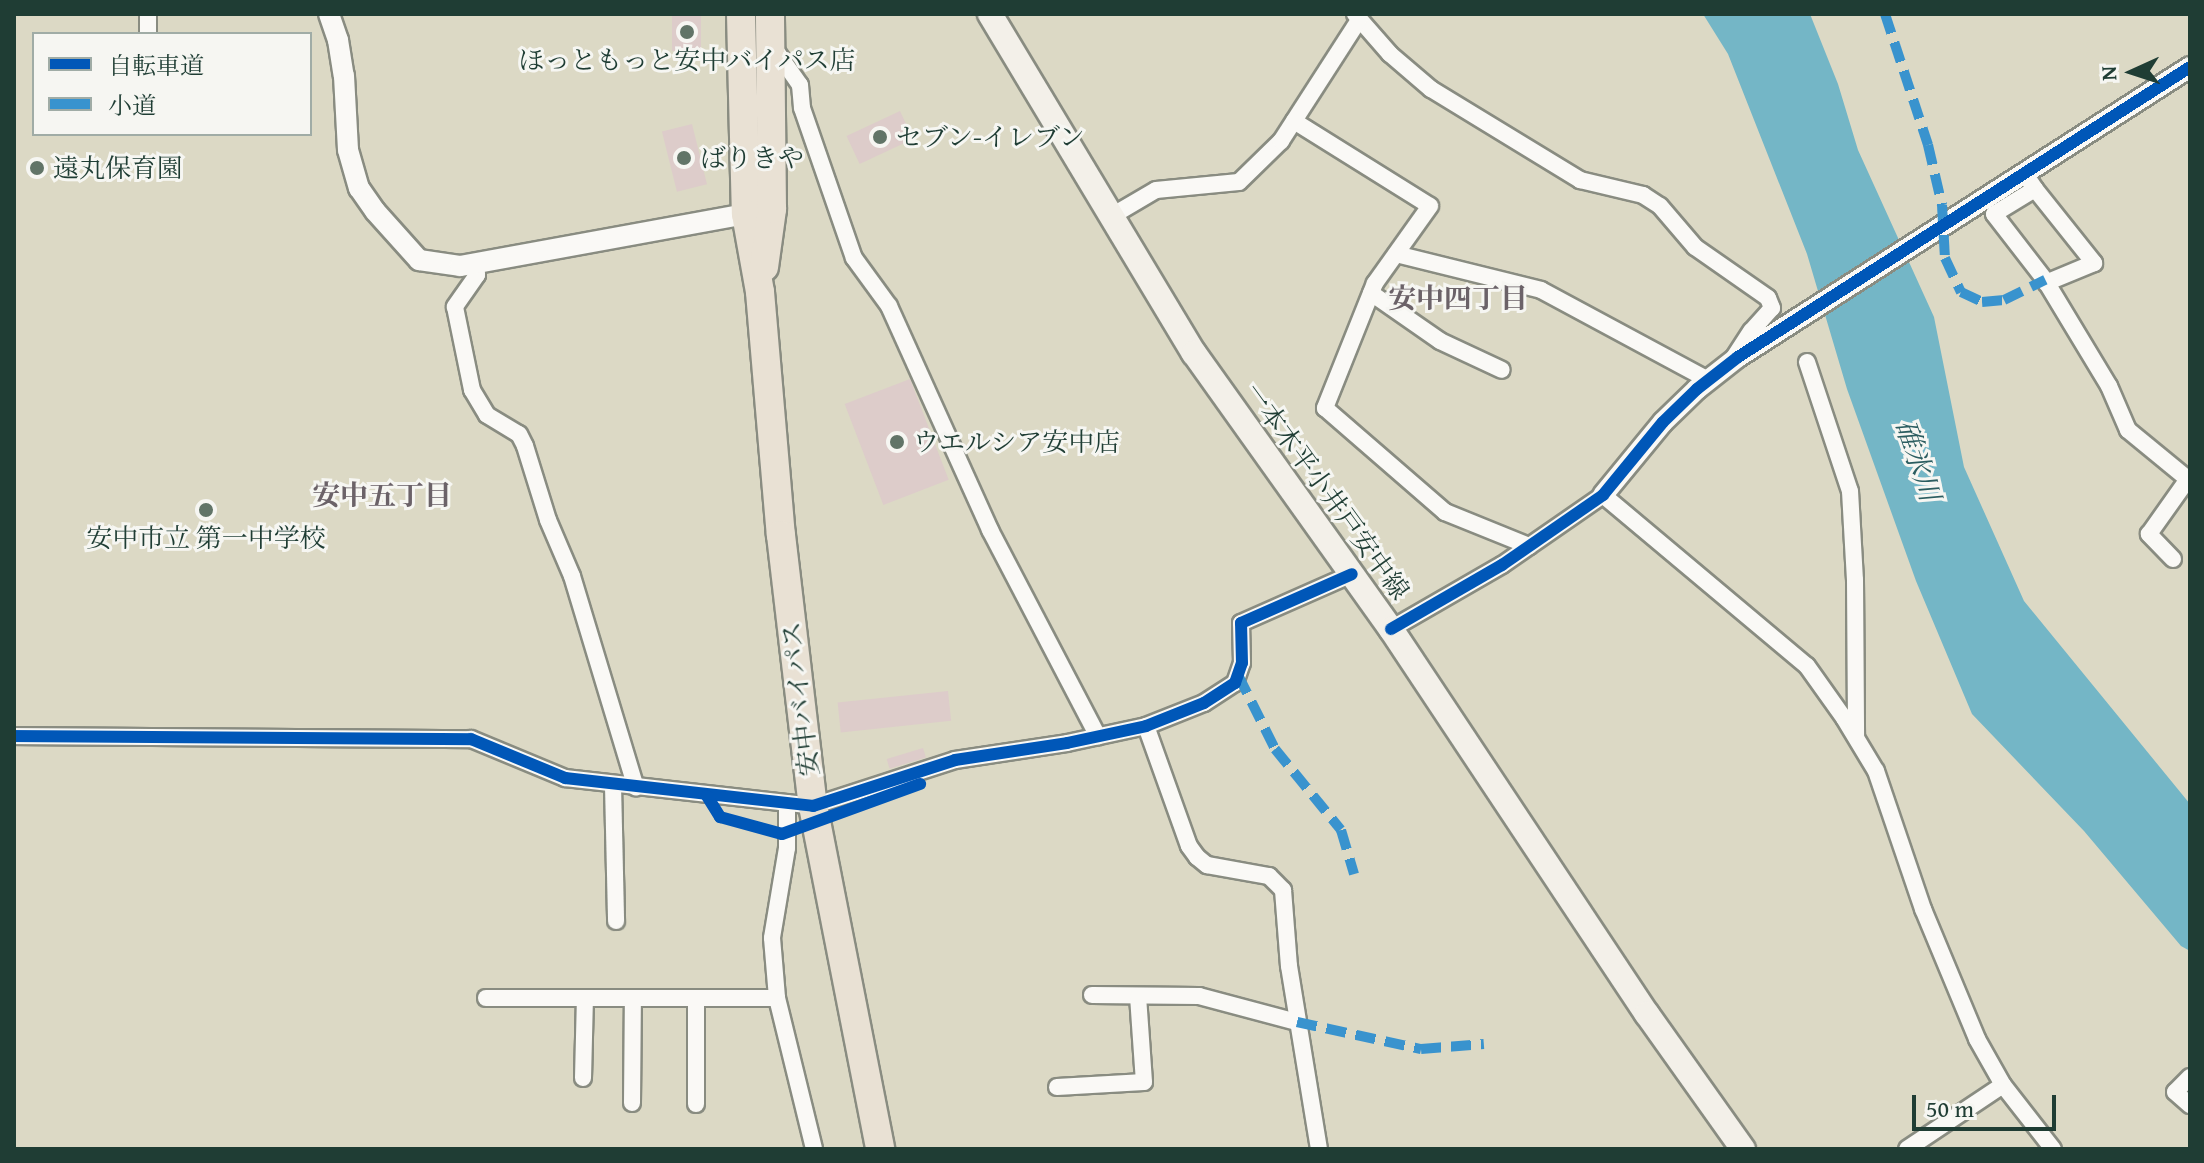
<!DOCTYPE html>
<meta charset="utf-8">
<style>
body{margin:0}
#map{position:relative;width:2204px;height:1163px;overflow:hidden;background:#dcd9c5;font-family:"Gentium Book Plus","Noto Serif JP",serif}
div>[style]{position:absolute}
.water>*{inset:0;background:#74b6c6}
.building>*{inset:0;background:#ddccca;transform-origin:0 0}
.roads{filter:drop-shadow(2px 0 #898c81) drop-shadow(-2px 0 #898c81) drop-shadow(0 2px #898c81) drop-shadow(0 -2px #898c81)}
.minor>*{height:16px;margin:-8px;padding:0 8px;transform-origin:8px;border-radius:8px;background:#faf9f6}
.tertiary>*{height:20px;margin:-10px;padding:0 10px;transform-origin:10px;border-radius:10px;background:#faf9f6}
.secondary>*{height:24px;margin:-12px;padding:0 12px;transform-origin:12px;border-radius:12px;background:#f3f0e9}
.trunk>*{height:28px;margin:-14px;padding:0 14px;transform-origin:14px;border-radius:14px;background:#e9e1d4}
.quiet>*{height:10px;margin-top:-5px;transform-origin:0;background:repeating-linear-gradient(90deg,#3993ce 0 20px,transparent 0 30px)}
.cycleway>*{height:12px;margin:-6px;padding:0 6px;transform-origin:6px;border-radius:6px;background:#0057b8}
.dots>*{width:22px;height:22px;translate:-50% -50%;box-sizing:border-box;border:4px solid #f6f6f2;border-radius:50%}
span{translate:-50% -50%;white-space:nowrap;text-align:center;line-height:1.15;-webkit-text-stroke:6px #f6f6f2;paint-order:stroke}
.poi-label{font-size:26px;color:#1f3d34}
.left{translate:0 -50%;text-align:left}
.street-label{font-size:26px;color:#1f3d34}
.neighbourhood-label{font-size:28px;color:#6b6268;font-weight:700}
.water-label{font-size:28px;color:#2b5d60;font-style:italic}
.frame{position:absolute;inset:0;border:16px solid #1f3d34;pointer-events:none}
.legend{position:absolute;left:32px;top:32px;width:280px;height:104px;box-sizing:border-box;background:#f6f6f2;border:2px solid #a0aca6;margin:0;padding:10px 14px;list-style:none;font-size:24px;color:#1f3d34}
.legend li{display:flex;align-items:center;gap:16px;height:40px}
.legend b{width:40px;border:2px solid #a0aca6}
.north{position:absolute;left:2092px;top:32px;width:80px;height:80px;-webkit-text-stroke:6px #f6f6f2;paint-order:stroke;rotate:267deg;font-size:22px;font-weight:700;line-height:32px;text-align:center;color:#1f3d34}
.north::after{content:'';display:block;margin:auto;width:28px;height:36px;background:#1f3d34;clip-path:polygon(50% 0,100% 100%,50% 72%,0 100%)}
.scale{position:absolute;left:1912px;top:1095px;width:144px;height:36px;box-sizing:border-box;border:4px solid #1f3d34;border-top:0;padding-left:10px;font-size:24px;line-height:28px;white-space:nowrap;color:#1f3d34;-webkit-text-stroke:6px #f6f6f2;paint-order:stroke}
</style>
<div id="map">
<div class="water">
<i style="clip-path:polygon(1703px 14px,1810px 14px,1838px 84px,1858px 150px,1934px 317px,1964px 467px,2024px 601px,2190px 804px,2190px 951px,2181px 946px,2084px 831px,1972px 714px,1916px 581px,1847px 389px,1807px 254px,1728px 54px)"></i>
</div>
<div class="building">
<i style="left:672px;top:14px;width:29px;height:37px"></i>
<i style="left:900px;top:111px;width:31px;height:59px;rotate:65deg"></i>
<i style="left:692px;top:124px;width:62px;height:31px;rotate:76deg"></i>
<i style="left:910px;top:379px;width:108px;height:70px;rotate:69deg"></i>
<i style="left:948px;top:691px;width:30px;height:111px;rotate:84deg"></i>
<i style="left:923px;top:748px;width:10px;height:38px;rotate:73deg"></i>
</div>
<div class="roads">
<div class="minor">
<i style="left:1355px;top:14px;width:53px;rotate:48.8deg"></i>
<i style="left:1390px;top:54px;width:54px;rotate:40.5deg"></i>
<i style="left:1431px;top:89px;width:175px;rotate:31.4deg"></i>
<i style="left:1580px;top:180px;width:65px;rotate:13.4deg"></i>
<i style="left:1643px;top:195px;width:20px;rotate:33deg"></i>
<i style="left:1660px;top:206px;width:54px;rotate:49.5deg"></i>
<i style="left:1695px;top:247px;width:89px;rotate:34.9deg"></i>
<i style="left:1768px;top:298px;width:11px;rotate:68deg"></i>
<i style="left:1772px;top:308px;width:31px;rotate:132deg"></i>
<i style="left:1751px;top:331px;width:31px;rotate:123deg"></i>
<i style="left:148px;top:34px;width:20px;rotate:-90deg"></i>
<i style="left:774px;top:48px;width:45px;rotate:54.9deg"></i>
<i style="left:800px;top:85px;width:23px;rotate:85deg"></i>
<i style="left:802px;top:108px;width:159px;rotate:70.9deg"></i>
<i style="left:854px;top:258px;width:59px;rotate:53.9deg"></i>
<i style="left:889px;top:306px;width:246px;rotate:65.7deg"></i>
<i style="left:990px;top:530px;width:233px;rotate:62.4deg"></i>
<i style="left:1294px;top:121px;width:160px;rotate:32deg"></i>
<i style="left:1430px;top:206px;width:95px;rotate:125.5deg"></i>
<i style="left:1375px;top:283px;width:135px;rotate:111.8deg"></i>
<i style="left:1325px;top:408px;width:159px;rotate:40.9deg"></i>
<i style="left:1445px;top:512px;width:91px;rotate:22deg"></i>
<i style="left:2025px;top:174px;width:18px;rotate:56deg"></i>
<i style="left:2035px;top:189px;width:48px;rotate:148.6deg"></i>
<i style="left:1994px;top:214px;width:83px;rotate:52.3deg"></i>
<i style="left:2045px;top:280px;width:124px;rotate:58.9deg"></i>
<i style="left:2109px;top:386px;width:48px;rotate:66.6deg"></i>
<i style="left:2128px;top:430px;width:80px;rotate:39.4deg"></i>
<i style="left:2035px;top:189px;width:95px;rotate:51.4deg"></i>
<i style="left:2094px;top:263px;width:52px;rotate:157.4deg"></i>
<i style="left:1110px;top:217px;width:53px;rotate:-30.4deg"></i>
<i style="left:1156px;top:190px;width:83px;rotate:-5.5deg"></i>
<i style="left:1239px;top:182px;width:59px;rotate:-44.3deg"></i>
<i style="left:1281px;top:141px;width:144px;rotate:-57.2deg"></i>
<i style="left:1396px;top:254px;width:149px;rotate:13.9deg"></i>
<i style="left:1541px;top:290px;width:190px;rotate:28.3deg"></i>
<i style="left:476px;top:263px;width:12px;rotate:85deg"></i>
<i style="left:477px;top:275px;width:39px;rotate:125deg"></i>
<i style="left:455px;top:307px;width:85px;rotate:78.4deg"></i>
<i style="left:472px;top:390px;width:29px;rotate:59deg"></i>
<i style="left:487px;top:415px;width:37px;rotate:31deg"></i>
<i style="left:519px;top:434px;width:13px;rotate:63deg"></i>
<i style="left:525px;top:446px;width:77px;rotate:72.7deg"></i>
<i style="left:548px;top:520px;width:61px;rotate:66.8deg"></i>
<i style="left:572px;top:576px;width:221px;rotate:73.2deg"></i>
<i style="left:1371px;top:293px;width:84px;rotate:34.8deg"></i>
<i style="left:1440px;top:341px;width:68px;rotate:25.1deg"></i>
<i style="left:1807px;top:362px;width:136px;rotate:71.6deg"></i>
<i style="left:1850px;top:491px;width:89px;rotate:86.8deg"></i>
<i style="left:1855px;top:580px;width:156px;rotate:89.6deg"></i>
<i style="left:2173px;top:559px;width:35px;rotate:-134deg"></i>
<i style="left:2149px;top:534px;width:67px;rotate:-54.7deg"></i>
<i style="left:1391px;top:629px;width:128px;rotate:-30deg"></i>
<i style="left:1502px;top:565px;width:123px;rotate:-34.7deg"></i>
<i style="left:1603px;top:495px;width:266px;rotate:40deg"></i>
<i style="left:1807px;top:666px;width:64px;rotate:54.6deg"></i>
<i style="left:1844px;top:718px;width:62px;rotate:58.9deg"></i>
<i style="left:1876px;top:771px;width:146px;rotate:71.2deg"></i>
<i style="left:1923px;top:909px;width:141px;rotate:67.4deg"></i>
<i style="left:1977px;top:1039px;width:53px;rotate:60.5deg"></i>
<i style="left:2003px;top:1085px;width:81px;rotate:52deg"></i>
<i style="left:1146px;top:726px;width:127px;rotate:70.3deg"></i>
<i style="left:1189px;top:846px;width:14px;rotate:54deg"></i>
<i style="left:1197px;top:857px;width:13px;rotate:39deg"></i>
<i style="left:1207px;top:865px;width:63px;rotate:10.1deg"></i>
<i style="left:1269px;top:876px;width:20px;rotate:45deg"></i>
<i style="left:1283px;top:890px;width:76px;rotate:85.5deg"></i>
<i style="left:1289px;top:966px;width:185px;rotate:80.7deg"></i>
<i style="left:14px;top:736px;width:457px;rotate:0.4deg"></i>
<i style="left:471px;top:739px;width:102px;rotate:22.5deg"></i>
<i style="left:565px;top:778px;width:250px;rotate:6.4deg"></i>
<i style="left:813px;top:806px;width:149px;rotate:-17.9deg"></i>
<i style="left:955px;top:760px;width:113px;rotate:-8.6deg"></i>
<i style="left:1067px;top:743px;width:81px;rotate:-12.1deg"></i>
<i style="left:1146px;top:726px;width:62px;rotate:-21.6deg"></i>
<i style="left:1204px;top:703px;width:37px;rotate:-33deg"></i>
<i style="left:1235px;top:683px;width:21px;rotate:-71deg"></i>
<i style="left:1242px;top:663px;width:40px;rotate:-91.4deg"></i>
<i style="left:1241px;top:623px;width:121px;rotate:-23.8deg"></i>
<i style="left:613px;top:785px;width:136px;rotate:88.7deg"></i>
<i style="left:787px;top:803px;width:45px;rotate:90deg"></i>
<i style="left:787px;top:848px;width:91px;rotate:99.5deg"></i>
<i style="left:772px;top:938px;width:60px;rotate:85.2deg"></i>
<i style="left:777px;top:998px;width:155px;rotate:76.2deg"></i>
<i style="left:1092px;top:995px;width:107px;rotate:0.5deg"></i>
<i style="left:1199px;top:996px;width:101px;rotate:14.9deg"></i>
<i style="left:486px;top:998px;width:291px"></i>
<i style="left:2190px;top:1077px;width:21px;rotate:135deg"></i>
<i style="left:2175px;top:1092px;width:20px;rotate:41deg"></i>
<i style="left:583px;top:1078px;width:80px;rotate:-88.6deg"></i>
<i style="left:1057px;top:1087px;width:87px;rotate:-3.3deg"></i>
<i style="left:1144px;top:1082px;width:86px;rotate:-94deg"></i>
<i style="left:632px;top:1103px;width:105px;rotate:-89.5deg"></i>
<i style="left:696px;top:1104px;width:106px;rotate:-90deg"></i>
<i style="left:1907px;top:1149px;width:115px;rotate:-33.7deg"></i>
</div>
<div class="tertiary">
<i style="left:329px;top:14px;width:28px;rotate:71deg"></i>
<i style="left:338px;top:40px;width:36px;rotate:81deg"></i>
<i style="left:344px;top:76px;width:74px;rotate:86.9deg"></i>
<i style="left:348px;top:150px;width:40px;rotate:74deg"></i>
<i style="left:359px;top:188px;width:28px;rotate:55deg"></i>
<i style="left:375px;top:211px;width:66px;rotate:48.1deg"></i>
<i style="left:419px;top:260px;width:41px;rotate:8.3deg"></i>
<i style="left:460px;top:266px;width:302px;rotate:-10.3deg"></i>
<i style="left:1603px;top:495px;width:94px;rotate:-50.6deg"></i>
<i style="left:1663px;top:422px;width:47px;rotate:-44.1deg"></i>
<i style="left:1697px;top:389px;width:52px;rotate:-38deg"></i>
<i style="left:1738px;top:357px;width:537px;rotate:-32.68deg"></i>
</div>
<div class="secondary">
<i style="left:990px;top:14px;width:396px;rotate:59deg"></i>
<i style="left:1194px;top:353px;width:339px;rotate:54.5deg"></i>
<i style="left:1391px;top:629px;width:462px;rotate:56.4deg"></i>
<i style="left:1647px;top:1014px;width:166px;rotate:54.6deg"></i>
</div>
<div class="trunk">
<i style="left:741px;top:14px;width:200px;rotate:88.6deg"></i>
<i style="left:746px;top:214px;width:79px;rotate:79.8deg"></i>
<i style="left:760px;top:292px;width:244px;rotate:85.1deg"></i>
<i style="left:781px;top:535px;width:273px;rotate:83.3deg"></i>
<i style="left:813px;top:806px;width:349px;rotate:78.9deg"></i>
<i style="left:764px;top:267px;width:59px;rotate:-82.1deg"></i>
<i style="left:772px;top:209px;width:195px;rotate:-90.6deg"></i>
</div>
</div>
<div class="quiet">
<i style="left:1885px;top:14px;width:138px;rotate:71.8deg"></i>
<i style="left:1928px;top:145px;width:62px;rotate:76.9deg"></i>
<i style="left:1942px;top:205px;width:53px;rotate:86.8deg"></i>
<i style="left:1945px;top:258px;width:38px;rotate:65deg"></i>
<i style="left:1961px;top:292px;width:23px;rotate:25deg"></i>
<i style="left:1982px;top:302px;width:22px;rotate:-5deg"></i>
<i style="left:2004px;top:300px;width:46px;rotate:-26deg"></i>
<i style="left:1238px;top:675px;width:83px;rotate:63.4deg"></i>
<i style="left:1275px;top:749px;width:104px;rotate:50.8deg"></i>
<i style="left:1341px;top:830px;width:46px;rotate:73.5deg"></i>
<i style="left:1297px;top:1022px;width:127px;rotate:12.3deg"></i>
<i style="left:1421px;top:1049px;width:63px;rotate:-4.5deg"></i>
</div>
<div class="cycleway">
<i style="left:1391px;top:629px;width:128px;rotate:-30deg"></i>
<i style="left:1502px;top:565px;width:123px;rotate:-34.7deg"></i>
<i style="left:1603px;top:495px;width:94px;rotate:-50.6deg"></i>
<i style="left:1663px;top:422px;width:47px;rotate:-44.1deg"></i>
<i style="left:1697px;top:389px;width:52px;rotate:-38deg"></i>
<i style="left:1738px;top:357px;width:537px;rotate:-32.68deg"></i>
<i style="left:14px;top:736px;width:457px;rotate:0.4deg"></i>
<i style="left:471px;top:739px;width:102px;rotate:22.5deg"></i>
<i style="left:565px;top:778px;width:250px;rotate:6.4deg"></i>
<i style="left:813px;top:806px;width:149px;rotate:-17.9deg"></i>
<i style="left:955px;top:760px;width:113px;rotate:-8.6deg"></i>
<i style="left:1067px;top:743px;width:81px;rotate:-12.1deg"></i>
<i style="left:1146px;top:726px;width:62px;rotate:-21.6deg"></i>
<i style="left:1204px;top:703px;width:37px;rotate:-33deg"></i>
<i style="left:1235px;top:683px;width:21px;rotate:-71deg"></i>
<i style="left:1242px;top:663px;width:40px;rotate:-91.4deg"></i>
<i style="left:1241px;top:623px;width:121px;rotate:-23.8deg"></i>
<i style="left:707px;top:796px;width:25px;rotate:58deg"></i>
<i style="left:720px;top:817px;width:64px;rotate:15.3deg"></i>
<i style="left:782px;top:834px;width:147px;rotate:-19.9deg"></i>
</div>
<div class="dots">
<i style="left:687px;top:32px;background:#617467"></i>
<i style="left:880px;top:137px;background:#617467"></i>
<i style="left:684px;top:158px;background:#617467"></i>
<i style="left:37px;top:168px;background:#617467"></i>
<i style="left:897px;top:442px;background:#617467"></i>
<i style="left:206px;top:510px;background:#617467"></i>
</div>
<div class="poi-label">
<span style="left:687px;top:60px">ほっともっと安中バイパス店</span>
<span class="left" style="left:896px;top:137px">セブン-イレブン</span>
<span class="left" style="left:700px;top:158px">ばりきや</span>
<span class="left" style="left:53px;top:168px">遠丸保育園</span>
<span class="left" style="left:913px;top:442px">ウエルシア安中店</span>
<span style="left:206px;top:538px">安中市立 第一中学校</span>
</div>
<div class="street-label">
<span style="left:1327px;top:491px;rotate:54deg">一本木平小井戸安中線</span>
<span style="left:800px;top:699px;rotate:-97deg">安中バイパス</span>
</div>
<div class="neighbourhood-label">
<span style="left:1458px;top:298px">安中四丁目</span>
<span style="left:382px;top:495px">安中五丁目</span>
</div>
<div class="water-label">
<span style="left:1918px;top:460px;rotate:71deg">碓氷川</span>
</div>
<div class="frame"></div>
<ul class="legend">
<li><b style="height:10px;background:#0057b8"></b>自転車道</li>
<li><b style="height:10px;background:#3993ce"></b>小道</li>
</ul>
<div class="north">N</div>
<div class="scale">50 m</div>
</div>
